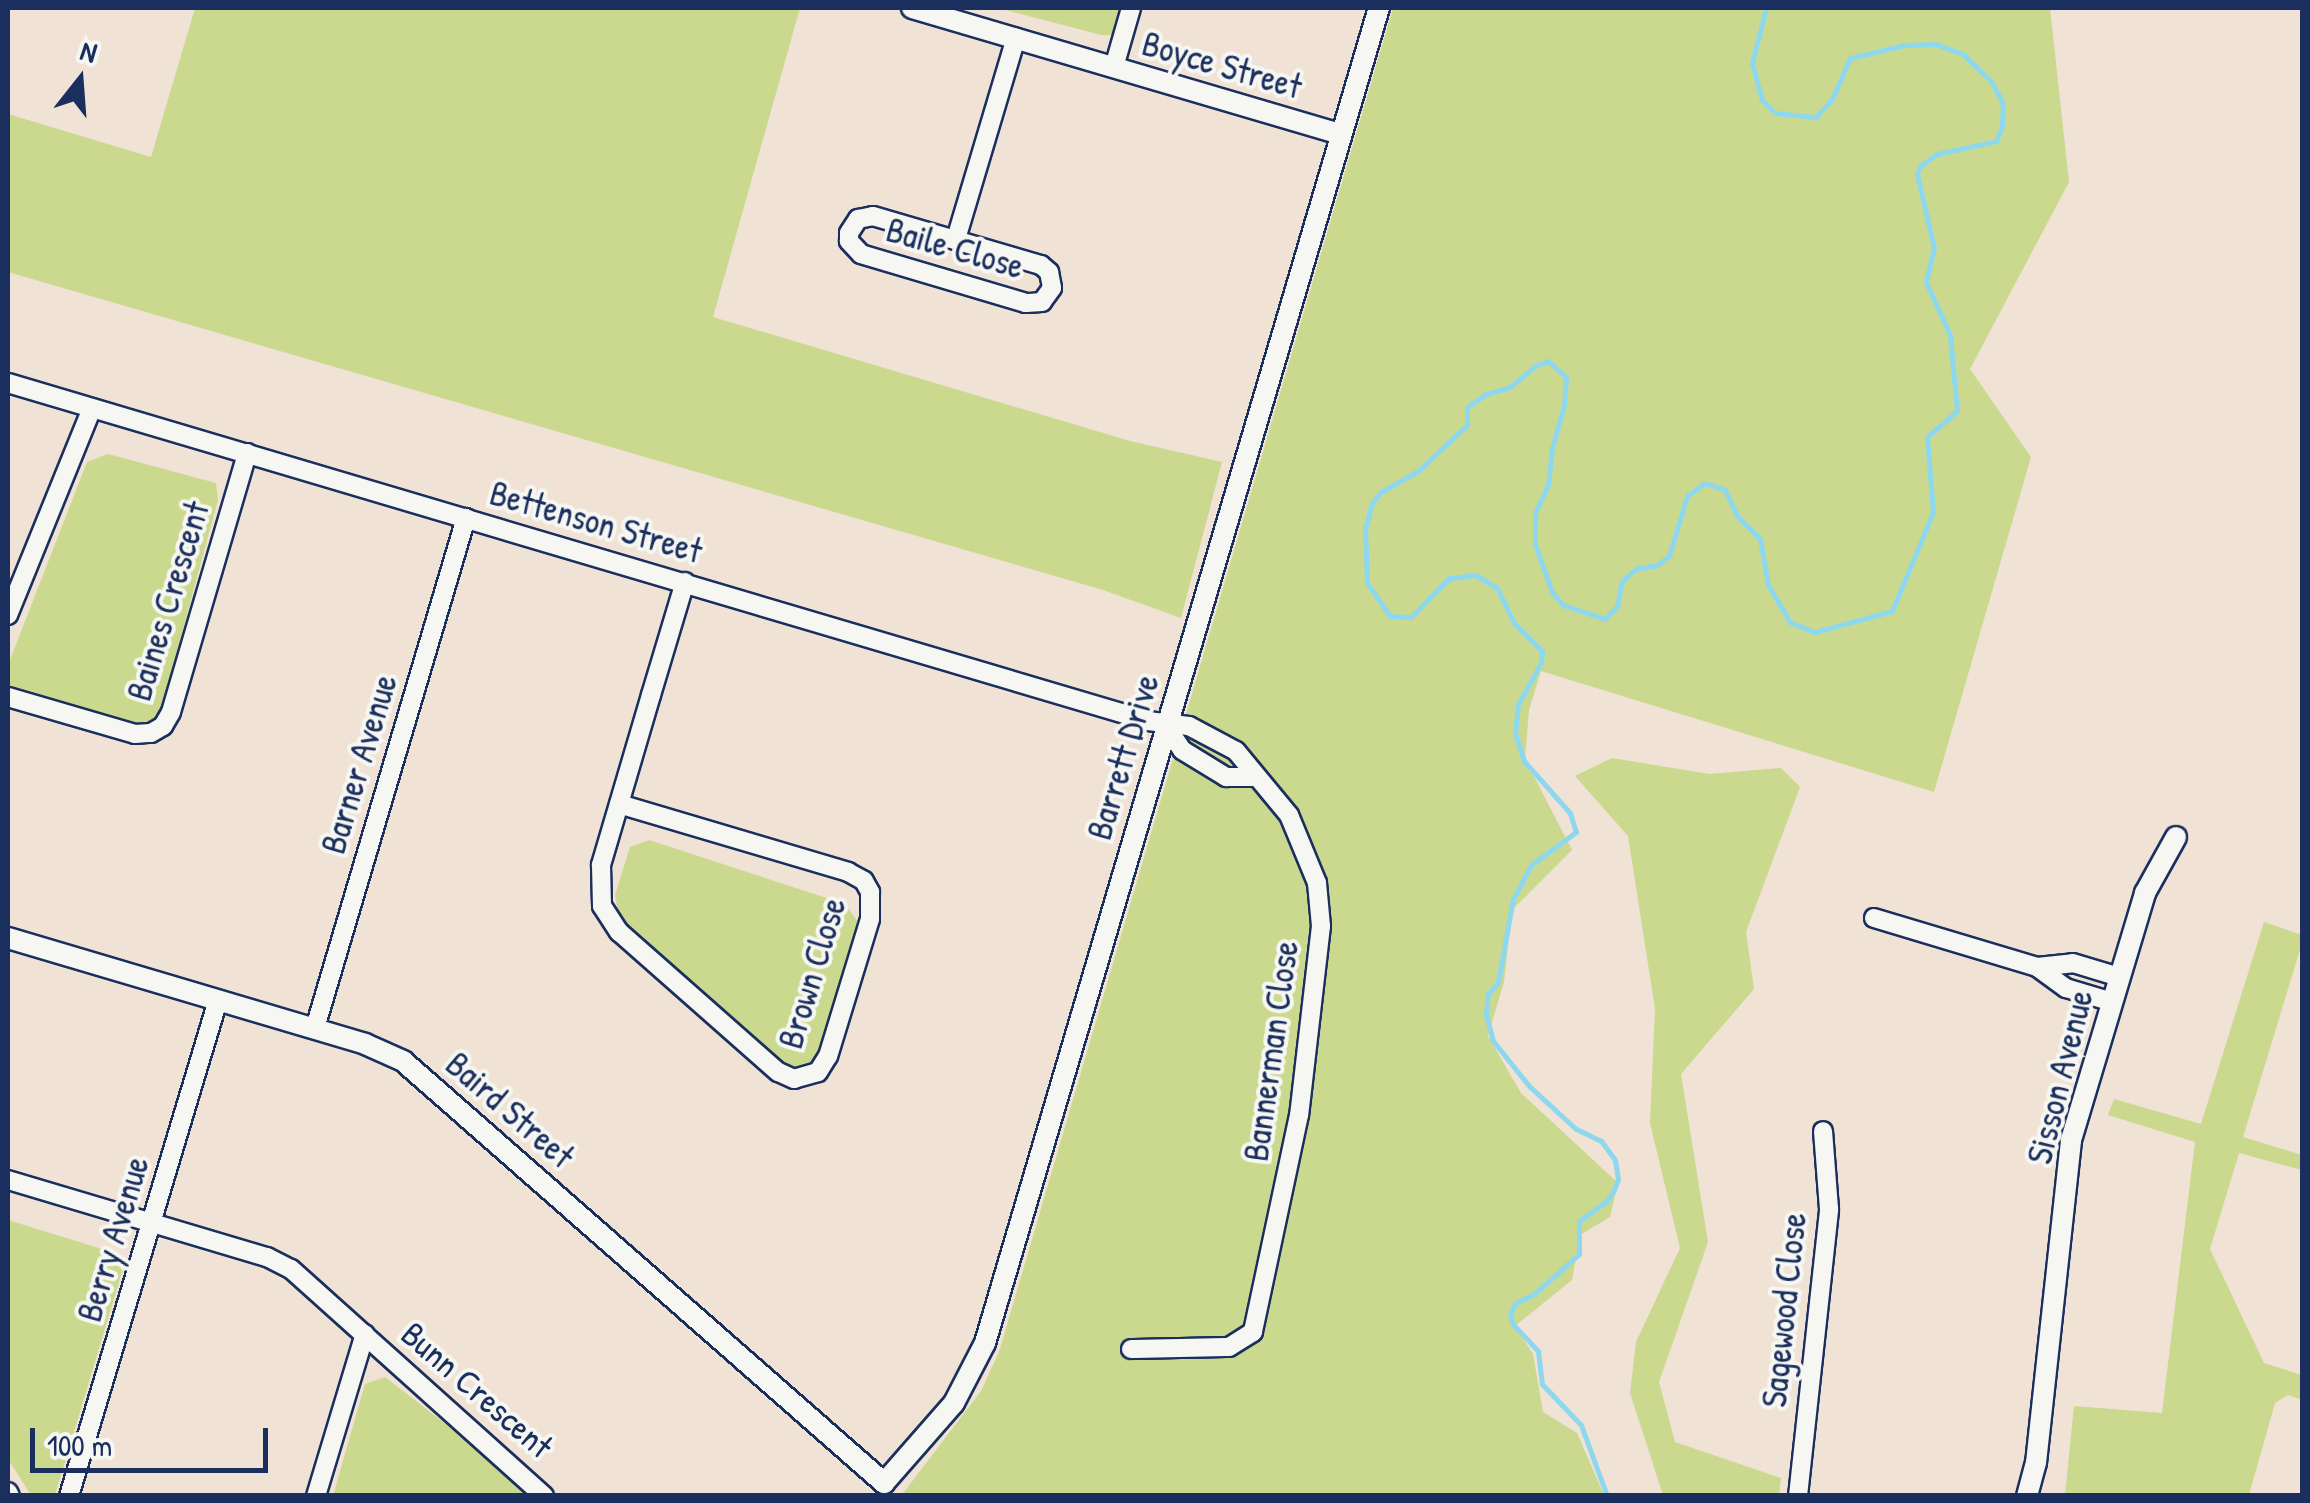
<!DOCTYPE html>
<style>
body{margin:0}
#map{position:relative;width:2310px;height:1503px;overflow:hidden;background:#f0e2d5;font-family:"Patrick Hand",sans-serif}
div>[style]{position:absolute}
.green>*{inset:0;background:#cad98d}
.stream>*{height:5px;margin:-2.5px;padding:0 2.5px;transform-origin:2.5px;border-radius:2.5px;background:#8ed8ef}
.roads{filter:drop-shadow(2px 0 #1b2f5e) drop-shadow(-2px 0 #1b2f5e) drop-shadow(0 2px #1b2f5e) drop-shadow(0 -2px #1b2f5e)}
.minor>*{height:18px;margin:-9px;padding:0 9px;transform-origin:9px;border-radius:9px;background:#f6f6f2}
.tertiary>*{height:20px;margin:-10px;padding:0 10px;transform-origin:10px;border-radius:10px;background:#f6f6f2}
span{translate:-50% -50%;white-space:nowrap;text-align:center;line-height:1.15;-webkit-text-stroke:8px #f6f6f2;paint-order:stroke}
.street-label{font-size:35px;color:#1b2f5e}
.frame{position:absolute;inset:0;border:10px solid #1b2f5e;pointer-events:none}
.north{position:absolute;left:30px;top:30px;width:100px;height:100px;-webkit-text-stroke:8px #f6f6f2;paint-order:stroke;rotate:17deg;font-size:28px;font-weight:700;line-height:40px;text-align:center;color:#1b2f5e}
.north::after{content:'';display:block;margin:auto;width:35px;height:45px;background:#1b2f5e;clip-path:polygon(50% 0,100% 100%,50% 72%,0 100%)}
.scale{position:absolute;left:30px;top:1428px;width:238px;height:45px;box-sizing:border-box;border:5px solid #1b2f5e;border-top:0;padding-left:12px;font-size:30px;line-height:35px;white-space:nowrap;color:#1b2f5e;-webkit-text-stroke:8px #f6f6f2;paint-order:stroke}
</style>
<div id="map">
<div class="green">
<i style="clip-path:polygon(195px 8px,800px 8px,713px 317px,1130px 441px,1222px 462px,1181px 618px,1103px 590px,8px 272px,8px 114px,151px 157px)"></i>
<i style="clip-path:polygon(998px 8px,1125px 8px,1118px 35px,1101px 35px)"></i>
<i style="clip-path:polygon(1393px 8px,2050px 8px,2069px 182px,1970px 369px,2031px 457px,1934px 792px,1541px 671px,1529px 710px,1525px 759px,1572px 850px,1512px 910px,1504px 982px,1488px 1036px,1521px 1093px,1618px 1183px,1610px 1217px,1580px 1235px,1572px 1280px,1515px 1326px,1533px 1354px,1543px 1412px,1577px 1433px,1604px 1495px,901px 1496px,981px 1391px,999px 1352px)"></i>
<i style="clip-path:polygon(108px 454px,216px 483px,218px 500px,160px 714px,141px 730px,10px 696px,8px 681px,8px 665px,87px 462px)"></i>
<i style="clip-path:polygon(1612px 758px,1709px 774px,1781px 768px,1800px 787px,1746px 932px,1754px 989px,1681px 1074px,1708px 1242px,1659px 1382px,1675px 1442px,1781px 1478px,1779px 1495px,1663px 1495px,1630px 1393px,1636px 1342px,1680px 1248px,1650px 1123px,1655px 1009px,1628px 836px,1575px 776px)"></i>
<i style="clip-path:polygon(649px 840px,845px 904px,858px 922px,818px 1058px,800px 1076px,784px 1075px,622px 932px,615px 895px,630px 847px)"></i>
<i style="clip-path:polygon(2264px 922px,2302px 935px,2302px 943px,2243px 1137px,2302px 1155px,2302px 1170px,2239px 1153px,2210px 1249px,2264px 1363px,2302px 1375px,2302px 1400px,2288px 1395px,2275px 1403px,2249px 1495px,2065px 1495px,2074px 1406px,2162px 1413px,2195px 1142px,2108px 1115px,2114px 1099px,2201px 1124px)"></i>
<i style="clip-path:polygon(8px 1220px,118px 1254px,122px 1272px,55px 1495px,31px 1495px,8px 1459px)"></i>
<i style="clip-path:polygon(385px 1377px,524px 1485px,526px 1495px,333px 1496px,365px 1384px)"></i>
</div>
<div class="stream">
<i style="left:1607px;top:1496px;width:76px;rotate:-110.1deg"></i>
<i style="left:1581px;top:1425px;width:57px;rotate:-133.6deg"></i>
<i style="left:1542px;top:1384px;width:33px;rotate:-97deg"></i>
<i style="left:1538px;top:1351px;width:37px;rotate:-133deg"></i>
<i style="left:1513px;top:1324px;width:9px;rotate:-108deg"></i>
<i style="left:1510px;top:1315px;width:13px;rotate:-67deg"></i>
<i style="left:1515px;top:1303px;width:21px;rotate:-25deg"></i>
<i style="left:1534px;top:1294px;width:60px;rotate:-41.6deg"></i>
<i style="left:1579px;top:1254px;width:33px;rotate:-90deg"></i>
<i style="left:1579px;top:1221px;width:34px;rotate:-36deg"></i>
<i style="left:1607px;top:1201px;width:13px;rotate:-58deg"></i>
<i style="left:1614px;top:1190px;width:12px;rotate:-70deg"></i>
<i style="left:1618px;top:1179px;width:19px;rotate:-99deg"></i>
<i style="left:1615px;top:1160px;width:24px;rotate:-126deg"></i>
<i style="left:1601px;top:1141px;width:28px;rotate:-154deg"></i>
<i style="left:1576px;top:1129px;width:62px;rotate:-137.6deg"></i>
<i style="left:1530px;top:1087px;width:59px;rotate:-128.8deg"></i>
<i style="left:1493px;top:1041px;width:27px;rotate:-105deg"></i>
<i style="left:1486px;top:1015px;width:21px;rotate:-85deg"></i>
<i style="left:1488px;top:994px;width:16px;rotate:-50deg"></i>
<i style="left:1498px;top:982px;width:84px;rotate:-79.8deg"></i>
<i style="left:1513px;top:899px;width:38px;rotate:-62deg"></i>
<i style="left:1531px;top:865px;width:56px;rotate:-36.3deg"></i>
<i style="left:1576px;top:832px;width:20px;rotate:-108deg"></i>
<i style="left:1570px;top:813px;width:69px;rotate:-131.5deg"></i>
<i style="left:1524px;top:761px;width:29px;rotate:-108deg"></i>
<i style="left:1515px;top:733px;width:29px;rotate:-84deg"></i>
<i style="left:1518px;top:704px;width:47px;rotate:-60.7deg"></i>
<i style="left:1541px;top:663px;width:12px;rotate:-85deg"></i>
<i style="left:1542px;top:651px;width:40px;rotate:-135deg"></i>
<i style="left:1514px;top:623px;width:39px;rotate:-116deg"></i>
<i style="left:1497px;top:588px;width:26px;rotate:-149deg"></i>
<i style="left:1475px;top:575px;width:26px;rotate:173deg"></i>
<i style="left:1449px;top:578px;width:54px;rotate:134.3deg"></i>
<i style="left:1411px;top:617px;width:21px;rotate:-177deg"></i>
<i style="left:1390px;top:616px;width:40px;rotate:-124.9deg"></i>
<i style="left:1367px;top:583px;width:54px;rotate:-92.1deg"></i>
<i style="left:1365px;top:529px;width:27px;rotate:-75deg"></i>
<i style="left:1372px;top:503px;width:14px;rotate:-51deg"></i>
<i style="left:1381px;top:492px;width:43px;rotate:-29.6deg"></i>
<i style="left:1418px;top:471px;width:67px;rotate:-43.2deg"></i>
<i style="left:1467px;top:425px;width:18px;rotate:-90deg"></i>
<i style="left:1467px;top:407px;width:23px;rotate:-34deg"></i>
<i style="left:1486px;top:394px;width:25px;rotate:-16deg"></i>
<i style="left:1510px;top:387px;width:33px;rotate:-40deg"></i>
<i style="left:1535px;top:366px;width:14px;rotate:-21deg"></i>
<i style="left:1548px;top:361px;width:24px;rotate:42deg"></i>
<i style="left:1566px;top:377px;width:28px;rotate:94deg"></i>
<i style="left:1564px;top:405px;width:45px;rotate:105.6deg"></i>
<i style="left:1552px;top:448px;width:37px;rotate:96deg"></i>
<i style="left:1548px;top:485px;width:31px;rotate:115deg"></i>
<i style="left:1535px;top:513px;width:31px;rotate:90deg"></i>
<i style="left:1535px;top:544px;width:51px;rotate:70.5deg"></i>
<i style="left:1552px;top:592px;width:17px;rotate:50deg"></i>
<i style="left:1563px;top:605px;width:44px;rotate:18.4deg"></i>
<i style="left:1605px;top:619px;width:18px;rotate:-47deg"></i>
<i style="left:1617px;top:606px;width:25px;rotate:-79deg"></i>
<i style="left:1622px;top:581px;width:18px;rotate:-41deg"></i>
<i style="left:1636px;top:569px;width:21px;rotate:-11deg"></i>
<i style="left:1657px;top:565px;width:15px;rotate:-37deg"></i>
<i style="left:1669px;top:556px;width:63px;rotate:-73.3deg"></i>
<i style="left:1687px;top:496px;width:22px;rotate:-36deg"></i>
<i style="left:1705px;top:483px;width:21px;rotate:19deg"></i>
<i style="left:1725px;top:490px;width:29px;rotate:65deg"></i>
<i style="left:1737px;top:516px;width:33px;rotate:45deg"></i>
<i style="left:1760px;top:539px;width:47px;rotate:80.1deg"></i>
<i style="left:1768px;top:585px;width:43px;rotate:59.3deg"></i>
<i style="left:1790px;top:622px;width:27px;rotate:22deg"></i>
<i style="left:1815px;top:632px;width:80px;rotate:-15.3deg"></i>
<i style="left:1892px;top:611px;width:107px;rotate:-67.5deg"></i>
<i style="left:1933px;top:512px;width:75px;rotate:-94.6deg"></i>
<i style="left:1927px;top:437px;width:40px;rotate:-41deg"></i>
<i style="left:1957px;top:411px;width:76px;rotate:-95.3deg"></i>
<i style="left:1950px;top:335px;width:58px;rotate:-114.4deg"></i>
<i style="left:1926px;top:282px;width:35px;rotate:-77deg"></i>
<i style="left:1934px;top:248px;width:76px;rotate:-102.9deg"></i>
<i style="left:1917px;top:174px;width:9px;rotate:-69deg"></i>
<i style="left:1920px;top:166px;width:21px;rotate:-35deg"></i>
<i style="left:1937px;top:154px;width:60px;rotate:-12.4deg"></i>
<i style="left:1996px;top:141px;width:16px;rotate:-68deg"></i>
<i style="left:2002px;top:126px;width:23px;rotate:-88deg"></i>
<i style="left:2003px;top:103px;width:25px;rotate:-119deg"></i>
<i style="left:1991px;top:81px;width:39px;rotate:-136deg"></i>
<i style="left:1963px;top:54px;width:29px;rotate:-160deg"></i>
<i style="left:1936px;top:44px;width:31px;rotate:178deg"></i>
<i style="left:1905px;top:45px;width:57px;rotate:166.7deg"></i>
<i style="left:1850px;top:58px;width:45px;rotate:113.7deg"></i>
<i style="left:1832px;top:99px;width:24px;rotate:132deg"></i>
<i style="left:1816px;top:117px;width:41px;rotate:-174.4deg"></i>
<i style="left:1775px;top:113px;width:18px;rotate:-135deg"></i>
<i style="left:1762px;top:100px;width:38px;rotate:-105deg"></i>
<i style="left:1752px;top:63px;width:57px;rotate:-75.7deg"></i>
</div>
<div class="roads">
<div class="minor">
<i style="left:1114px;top:67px;width:61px;rotate:-73.9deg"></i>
<i style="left:873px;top:216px;width:175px;rotate:16.3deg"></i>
<i style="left:1041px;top:265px;width:11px;rotate:41deg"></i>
<i style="left:1049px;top:272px;width:16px;rotate:79deg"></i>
<i style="left:1052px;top:288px;width:17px;rotate:126deg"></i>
<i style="left:1042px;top:302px;width:16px;rotate:176deg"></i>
<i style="left:1026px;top:303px;width:172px;rotate:-163.5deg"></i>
<i style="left:861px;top:254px;width:18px;rotate:-133deg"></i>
<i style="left:849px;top:241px;width:8px;rotate:-90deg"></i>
<i style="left:849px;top:233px;width:17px;rotate:-57deg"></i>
<i style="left:858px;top:219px;width:15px;rotate:-11deg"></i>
<i style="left:956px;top:239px;width:210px;rotate:-73.4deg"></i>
<i style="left:8px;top:383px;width:1189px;rotate:16.51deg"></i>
<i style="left:1148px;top:721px;width:41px;rotate:7deg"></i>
<i style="left:1189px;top:726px;width:53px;rotate:28deg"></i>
<i style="left:1236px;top:751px;width:83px;rotate:50.4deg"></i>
<i style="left:1289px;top:815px;width:74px;rotate:67.6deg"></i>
<i style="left:1317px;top:883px;width:43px;rotate:84.7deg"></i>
<i style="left:1321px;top:926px;width:190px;rotate:96.6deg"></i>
<i style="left:1299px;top:1115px;width:222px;rotate:102deg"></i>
<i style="left:1253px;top:1332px;width:28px;rotate:148deg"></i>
<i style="left:1229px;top:1347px;width:98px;rotate:178.8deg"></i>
<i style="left:8px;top:615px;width:223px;rotate:-67.9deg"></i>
<i style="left:8px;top:697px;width:132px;rotate:16.2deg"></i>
<i style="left:135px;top:734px;width:16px;rotate:-4deg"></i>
<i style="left:151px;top:733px;width:14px;rotate:-30deg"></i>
<i style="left:163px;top:726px;width:16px;rotate:-60deg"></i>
<i style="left:171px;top:712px;width:270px;rotate:-73.6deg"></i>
<i style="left:1166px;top:726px;width:29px;rotate:56deg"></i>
<i style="left:1182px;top:750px;width:52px;rotate:31.5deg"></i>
<i style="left:1226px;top:777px;width:27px"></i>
<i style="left:619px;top:804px;width:239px;rotate:16.5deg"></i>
<i style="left:848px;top:872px;width:18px;rotate:29deg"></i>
<i style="left:864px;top:881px;width:13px;rotate:61deg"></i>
<i style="left:870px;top:892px;width:27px;rotate:90deg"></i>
<i style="left:870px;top:919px;width:143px;rotate:107deg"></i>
<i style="left:828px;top:1056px;width:19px;rotate:122deg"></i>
<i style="left:818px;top:1072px;width:25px;rotate:164deg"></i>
<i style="left:794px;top:1079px;width:17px;rotate:-156deg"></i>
<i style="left:778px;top:1072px;width:212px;rotate:-138.6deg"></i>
<i style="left:619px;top:932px;width:31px;rotate:-123deg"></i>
<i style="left:602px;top:906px;width:41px;rotate:-91.4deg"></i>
<i style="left:601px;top:865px;width:177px;rotate:-73.6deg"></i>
<i style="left:651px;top:695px;width:118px;rotate:-73.3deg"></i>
<i style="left:1874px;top:918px;width:170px;rotate:16.7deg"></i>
<i style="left:2037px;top:967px;width:36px;rotate:36deg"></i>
<i style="left:2066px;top:988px;width:48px;rotate:16.9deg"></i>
<i style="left:2037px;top:967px;width:36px;rotate:-6deg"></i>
<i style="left:2073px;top:963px;width:48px;rotate:16.9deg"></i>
<i style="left:315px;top:1028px;width:532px;rotate:-73.51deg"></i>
<i style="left:8px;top:1180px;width:270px;rotate:16.6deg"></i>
<i style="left:267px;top:1257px;width:27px;rotate:27deg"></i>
<i style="left:291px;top:1269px;width:340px;rotate:41.9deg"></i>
<i style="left:8px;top:1492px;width:4px;rotate:63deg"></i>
<i style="left:69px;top:1496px;width:518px;rotate:-73.28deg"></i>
<i style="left:316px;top:1496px;width:169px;rotate:-73.2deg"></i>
<i style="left:1798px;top:1496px;width:289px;rotate:-83.8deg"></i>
<i style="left:1829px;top:1209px;width:78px;rotate:-94.4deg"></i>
</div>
<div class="tertiary">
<i style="left:912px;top:8px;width:446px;rotate:16.4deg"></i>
<i style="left:8px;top:938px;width:372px;rotate:16.5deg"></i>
<i style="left:365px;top:1044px;width:42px;rotate:24.1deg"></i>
<i style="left:403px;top:1061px;width:640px;rotate:41.26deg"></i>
<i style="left:884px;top:1483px;width:106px;rotate:-48.8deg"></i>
<i style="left:954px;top:1403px;width:68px;rotate:-62.7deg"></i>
<i style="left:985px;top:1343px;width:1392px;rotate:-73.56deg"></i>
<i style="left:2027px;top:1496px;width:34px;rotate:-75deg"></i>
<i style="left:2036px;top:1463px;width:325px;rotate:-83.8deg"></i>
<i style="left:2071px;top:1140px;width:258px;rotate:-73.3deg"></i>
<i style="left:2145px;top:893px;width:64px;rotate:-61deg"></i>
</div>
</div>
<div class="street-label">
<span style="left:1222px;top:65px;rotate:16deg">Boyce Street</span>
<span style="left:955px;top:248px;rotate:16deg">Baile Close</span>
<span style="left:596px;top:522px;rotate:16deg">Bettenson Street</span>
<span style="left:168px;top:601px;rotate:-73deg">Baines Crescent</span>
<span style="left:1123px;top:757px;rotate:-73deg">Barrett Drive</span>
<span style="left:359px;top:764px;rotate:-73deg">Barner Avenue</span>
<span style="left:812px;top:973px;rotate:-73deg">Brown Close</span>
<span style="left:1271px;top:1051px;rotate:-82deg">Bannerman Close</span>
<span style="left:2060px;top:1077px;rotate:-76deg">Sisson Avenue</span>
<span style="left:510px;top:1110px;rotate:41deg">Baird Street</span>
<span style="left:113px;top:1239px;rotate:-73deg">Berry Avenue</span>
<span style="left:1784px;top:1310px;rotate:-84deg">Sagewood Close</span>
<span style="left:477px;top:1390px;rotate:41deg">Bunn Crescent</span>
</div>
<div class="frame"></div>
<div class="north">N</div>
<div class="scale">100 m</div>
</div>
